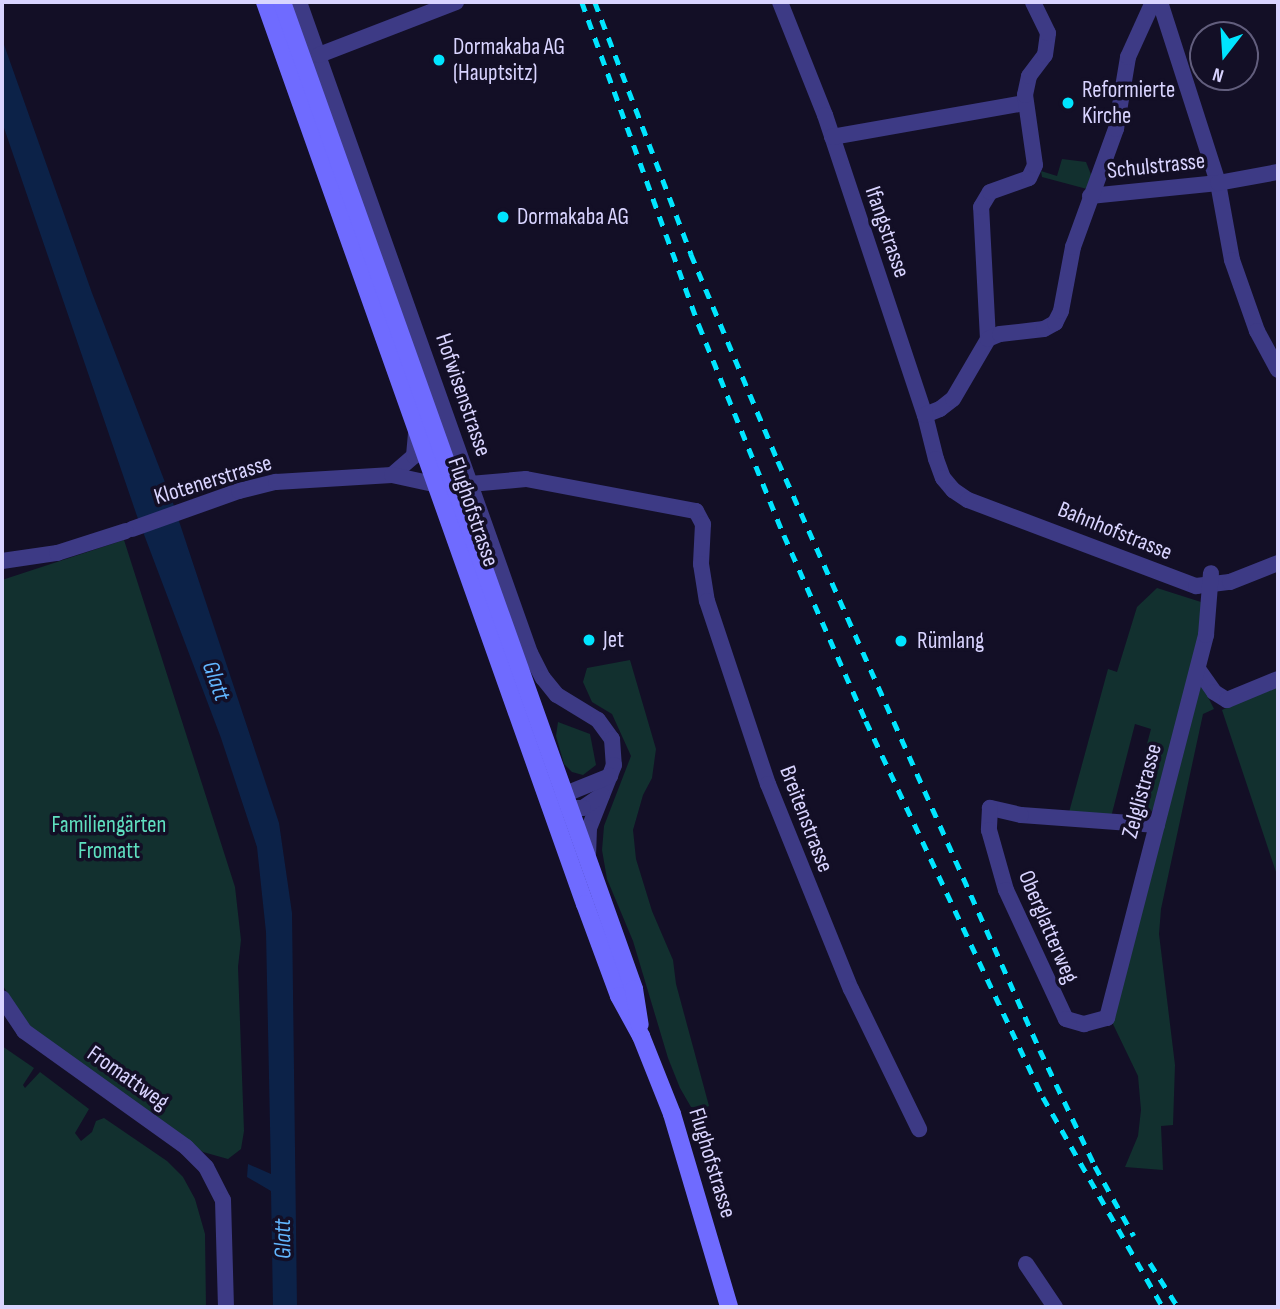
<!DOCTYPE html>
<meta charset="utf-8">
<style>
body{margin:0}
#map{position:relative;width:1280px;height:1309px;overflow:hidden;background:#130f26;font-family:"Sofia Sans Condensed",sans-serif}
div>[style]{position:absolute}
.green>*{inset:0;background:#12302f}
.water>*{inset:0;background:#0c2248}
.street>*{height:16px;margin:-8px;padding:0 8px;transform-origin:8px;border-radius:8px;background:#3d3a85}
.secondary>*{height:18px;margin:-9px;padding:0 9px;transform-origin:9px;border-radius:9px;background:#6f6bff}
.rail>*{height:4.5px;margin-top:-2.25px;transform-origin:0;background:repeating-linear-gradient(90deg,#00e5ff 0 10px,transparent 0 19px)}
.dots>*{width:19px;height:19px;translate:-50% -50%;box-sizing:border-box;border:4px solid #130f26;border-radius:50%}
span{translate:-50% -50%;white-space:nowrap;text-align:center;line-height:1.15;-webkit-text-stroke:7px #130f26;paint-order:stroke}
.poi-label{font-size:23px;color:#d9d4ff}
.left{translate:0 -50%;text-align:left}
.street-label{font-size:23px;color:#d9d4ff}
.park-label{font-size:23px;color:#5fe0c0}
.water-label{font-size:24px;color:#62b6ff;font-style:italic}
.frame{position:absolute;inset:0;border:4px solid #d9d4ff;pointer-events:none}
.north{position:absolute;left:1189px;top:21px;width:70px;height:70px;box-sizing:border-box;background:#130f26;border:2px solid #625e7d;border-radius:50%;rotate:197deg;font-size:19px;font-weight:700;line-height:28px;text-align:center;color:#d9d4ff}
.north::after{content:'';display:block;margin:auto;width:24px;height:32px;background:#00e5ff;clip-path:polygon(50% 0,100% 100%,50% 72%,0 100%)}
</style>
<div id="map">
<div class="green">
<i style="clip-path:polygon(1062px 159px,1086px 162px,1092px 177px,1087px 189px,1042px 177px,1041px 171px,1057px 176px)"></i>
<i style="clip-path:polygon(124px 540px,235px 887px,241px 940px,238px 967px,244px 1131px,241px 1149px,228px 1159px,203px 1152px,26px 1025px,2px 984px,2px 580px)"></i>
<i style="clip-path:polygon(1157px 588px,1201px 602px,1202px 633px,1156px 806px,1143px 821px,1127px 819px,1151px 729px,1135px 724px,1110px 821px,1068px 816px,1108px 669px,1117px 672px,1137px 607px)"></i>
<i style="clip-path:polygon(630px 660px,656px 749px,652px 778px,643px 795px,633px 830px,636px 859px,652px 911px,673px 960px,676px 984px,709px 1106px,702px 1109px,691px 1107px,680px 1088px,668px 1058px,633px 941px,607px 879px,602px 850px,604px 826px,631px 756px,612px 714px,592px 702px,583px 682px,587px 668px)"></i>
<i style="clip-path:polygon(1201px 683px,1214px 709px,1203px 714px,1161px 909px,1159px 934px,1175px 1065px,1173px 1125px,1161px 1126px,1163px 1170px,1125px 1167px,1138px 1136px,1141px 1110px,1138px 1076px,1112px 1022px)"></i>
<i style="clip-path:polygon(1278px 684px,1278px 878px,1222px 710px)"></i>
<i style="clip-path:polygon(558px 722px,590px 734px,596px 765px,583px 775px,572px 772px,564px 764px,556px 736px)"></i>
<i style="clip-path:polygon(2px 1046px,34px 1068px,23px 1085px,25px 1088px,40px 1072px,89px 1109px,75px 1133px,81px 1141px,92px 1132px,96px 1121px,104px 1118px,167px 1161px,183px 1177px,195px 1199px,205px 1234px,206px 1307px,2px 1307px)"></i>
</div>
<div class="water">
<i style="clip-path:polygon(2px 39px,92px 293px,173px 503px,279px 823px,292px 913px,297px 1307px,273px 1307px,271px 1191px,247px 1177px,248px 1164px,271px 1174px,266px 932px,257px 847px,221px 738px,137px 516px,2px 122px)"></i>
</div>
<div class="street">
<i style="left:299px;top:2px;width:691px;rotate:70.46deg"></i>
<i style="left:530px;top:653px;width:28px;rotate:63deg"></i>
<i style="left:543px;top:678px;width:22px;rotate:51deg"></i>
<i style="left:557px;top:695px;width:48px;rotate:31.4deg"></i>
<i style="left:598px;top:720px;width:24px;rotate:54deg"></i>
<i style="left:612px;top:739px;width:26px;rotate:86deg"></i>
<i style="left:614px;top:765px;width:68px;rotate:111.6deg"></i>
<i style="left:589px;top:828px;width:25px;rotate:92deg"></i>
<i style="left:780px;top:2px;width:122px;rotate:68.3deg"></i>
<i style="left:825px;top:115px;width:316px;rotate:71.6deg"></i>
<i style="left:925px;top:415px;width:45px;rotate:76deg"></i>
<i style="left:936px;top:459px;width:20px;rotate:70deg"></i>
<i style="left:943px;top:478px;width:16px;rotate:50deg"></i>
<i style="left:953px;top:490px;width:18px;rotate:34deg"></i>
<i style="left:968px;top:500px;width:244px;rotate:20.7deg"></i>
<i style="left:1196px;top:586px;width:34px;rotate:-7deg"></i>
<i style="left:1230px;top:582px;width:52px;rotate:-21.6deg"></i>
<i style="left:1160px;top:2px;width:190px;rotate:72.2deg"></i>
<i style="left:1218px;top:183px;width:78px;rotate:79.7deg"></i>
<i style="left:1232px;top:260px;width:75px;rotate:70.6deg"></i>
<i style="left:1257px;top:331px;width:44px;rotate:61.7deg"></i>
<i style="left:319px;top:55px;width:147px;rotate:-21.1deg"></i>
<i style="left:832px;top:137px;width:196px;rotate:-10deg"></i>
<i style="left:1090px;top:196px;width:129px;rotate:-5.8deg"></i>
<i style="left:1218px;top:183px;width:61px;rotate:-10.4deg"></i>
<i style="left:988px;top:339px;width:132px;rotate:-93deg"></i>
<i style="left:981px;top:207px;width:17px;rotate:-59deg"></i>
<i style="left:990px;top:192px;width:41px;rotate:-19.7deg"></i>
<i style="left:1029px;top:178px;width:14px;rotate:-65deg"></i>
<i style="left:1035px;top:165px;width:71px;rotate:-98.1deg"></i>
<i style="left:1025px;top:95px;width:19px;rotate:-78deg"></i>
<i style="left:1029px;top:76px;width:26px;rotate:-53deg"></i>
<i style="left:1045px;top:55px;width:22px;rotate:-82deg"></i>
<i style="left:1048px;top:33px;width:34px;rotate:-116deg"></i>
<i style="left:925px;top:415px;width:16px;rotate:-22deg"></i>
<i style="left:940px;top:409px;width:16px;rotate:-38deg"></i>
<i style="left:953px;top:399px;width:69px;rotate:-59.7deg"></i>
<i style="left:988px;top:339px;width:13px;rotate:-23deg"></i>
<i style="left:1000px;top:334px;width:44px;rotate:-6.5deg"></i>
<i style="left:1044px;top:329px;width:13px;rotate:-29deg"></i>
<i style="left:1055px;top:323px;width:13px;rotate:-63deg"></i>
<i style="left:1061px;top:311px;width:65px;rotate:-79.4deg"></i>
<i style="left:1073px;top:247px;width:126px;rotate:-70deg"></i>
<i style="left:1116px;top:129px;width:73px;rotate:-80.5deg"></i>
<i style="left:1128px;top:57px;width:60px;rotate:-65.6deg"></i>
<i style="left:392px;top:475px;width:29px;rotate:-41deg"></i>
<i style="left:414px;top:456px;width:23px;rotate:-85deg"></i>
<i style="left:470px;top:484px;width:56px;rotate:-5.1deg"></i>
<i style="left:526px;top:479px;width:173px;rotate:10.7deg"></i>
<i style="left:696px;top:511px;width:15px;rotate:62deg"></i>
<i style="left:703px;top:524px;width:40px;rotate:92.9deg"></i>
<i style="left:701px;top:564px;width:37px;rotate:81deg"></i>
<i style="left:707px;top:601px;width:193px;rotate:71.6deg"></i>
<i style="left:768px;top:784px;width:221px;rotate:68deg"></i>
<i style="left:851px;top:989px;width:156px;rotate:64.1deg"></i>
<i style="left:132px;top:529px;width:114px;rotate:-19.6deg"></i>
<i style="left:239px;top:491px;width:38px;rotate:-14deg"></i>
<i style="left:276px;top:482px;width:116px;rotate:-3.5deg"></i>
<i style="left:392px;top:475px;width:47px;rotate:12.3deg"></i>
<i style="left:2px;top:561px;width:56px;rotate:-8.3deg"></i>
<i style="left:57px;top:553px;width:72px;rotate:-17.7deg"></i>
<i style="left:1198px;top:669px;width:28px;rotate:55deg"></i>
<i style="left:1214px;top:692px;width:15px;rotate:32deg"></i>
<i style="left:1227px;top:700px;width:55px;rotate:-22.4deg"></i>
<i style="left:602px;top:795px;width:23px;rotate:146deg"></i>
<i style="left:583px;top:808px;width:32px;rotate:180deg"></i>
<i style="left:551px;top:808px;width:18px;rotate:-47deg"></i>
<i style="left:563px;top:795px;width:51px;rotate:-22deg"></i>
<i style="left:1157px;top:825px;width:136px;rotate:-175.8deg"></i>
<i style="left:1021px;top:815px;width:32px;rotate:-167deg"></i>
<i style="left:990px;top:808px;width:22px;rotate:93deg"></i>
<i style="left:989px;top:830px;width:62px;rotate:74.2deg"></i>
<i style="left:1006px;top:890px;width:142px;rotate:65.1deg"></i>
<i style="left:1066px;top:1019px;width:19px;rotate:16deg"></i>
<i style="left:1084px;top:1024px;width:24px;rotate:-15deg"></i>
<i style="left:1107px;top:1018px;width:396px;rotate:-75.5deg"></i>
<i style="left:1206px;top:635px;width:62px;rotate:-85.4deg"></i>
<i style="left:2px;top:998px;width:40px;rotate:56deg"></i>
<i style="left:24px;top:1031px;width:199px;rotate:35.6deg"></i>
<i style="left:186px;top:1147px;width:28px;rotate:45deg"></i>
<i style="left:206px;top:1167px;width:37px;rotate:63deg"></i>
<i style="left:223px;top:1200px;width:107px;rotate:88.4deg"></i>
<i style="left:1026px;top:1264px;width:52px;rotate:56deg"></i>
</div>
<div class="secondary">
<i style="left:265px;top:2px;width:957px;rotate:70.47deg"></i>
<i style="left:585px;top:904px;width:98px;rotate:69.7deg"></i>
<i style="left:619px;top:996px;width:46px;rotate:61.2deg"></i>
<i style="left:641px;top:1036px;width:84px;rotate:68.3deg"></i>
<i style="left:672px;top:1114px;width:201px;rotate:73.5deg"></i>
<i style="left:282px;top:2px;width:1048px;rotate:70.37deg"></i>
<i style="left:634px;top:989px;width:36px;rotate:81deg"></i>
</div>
<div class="rail">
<i style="left:582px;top:2px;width:344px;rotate:70.1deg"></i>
<i style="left:699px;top:325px;width:227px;rotate:68deg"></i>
<i style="left:784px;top:535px;width:203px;rotate:66.2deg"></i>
<i style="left:866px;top:721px;width:416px;rotate:64.8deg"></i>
<i style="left:1043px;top:1097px;width:242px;rotate:60.3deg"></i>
<i style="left:595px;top:2px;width:270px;rotate:69.1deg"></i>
<i style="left:691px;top:254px;width:225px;rotate:67.2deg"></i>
<i style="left:778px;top:461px;width:645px;rotate:66.02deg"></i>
<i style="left:1040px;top:1050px;width:128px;rotate:64.6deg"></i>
<i style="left:1095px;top:1166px;width:80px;rotate:60.9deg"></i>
<i style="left:1150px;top:1263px;width:52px;rotate:57.5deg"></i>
</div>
<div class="dots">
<i style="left:439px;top:60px;background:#00e5ff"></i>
<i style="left:1068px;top:103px;background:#00e5ff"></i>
<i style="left:503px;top:217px;background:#00e5ff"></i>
<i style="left:589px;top:640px;background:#00e5ff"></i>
<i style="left:901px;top:641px;background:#00e5ff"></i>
</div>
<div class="poi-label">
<span class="left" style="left:453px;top:60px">Dormakaba AG<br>(Hauptsitz)</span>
<span class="left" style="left:1082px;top:103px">Reformierte<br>Kirche</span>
<span class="left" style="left:517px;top:217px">Dormakaba AG</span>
<span class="left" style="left:603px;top:640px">Jet</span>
<span class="left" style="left:917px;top:641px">Rümlang</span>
</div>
<div class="street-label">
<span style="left:1156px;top:166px;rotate:-6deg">Schulstrasse</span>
<span style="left:887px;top:232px;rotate:71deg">Ifangstrasse</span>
<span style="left:463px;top:395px;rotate:71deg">Hofwisenstrasse</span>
<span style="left:213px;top:480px;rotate:-17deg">Klotenerstrasse</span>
<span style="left:473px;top:512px;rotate:71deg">Flughofstrasse</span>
<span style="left:1115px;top:531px;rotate:22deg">Bahnhofstrasse</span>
<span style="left:1142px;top:791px;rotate:-75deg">Zelglistrasse</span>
<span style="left:806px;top:819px;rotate:69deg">Breitenstrasse</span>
<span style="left:1048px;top:927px;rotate:67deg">Oberglatterweg</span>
<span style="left:128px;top:1078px;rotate:35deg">Fromattweg</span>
<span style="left:712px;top:1163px;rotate:73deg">Flughofstrasse</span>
</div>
<div class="park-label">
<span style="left:109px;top:838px">Familiengärten<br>Fromatt</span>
</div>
<div class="water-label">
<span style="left:216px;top:681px;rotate:70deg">Glatt</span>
<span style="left:283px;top:1239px;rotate:-91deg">Glatt</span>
</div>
<div class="frame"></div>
<div class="north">N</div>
</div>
